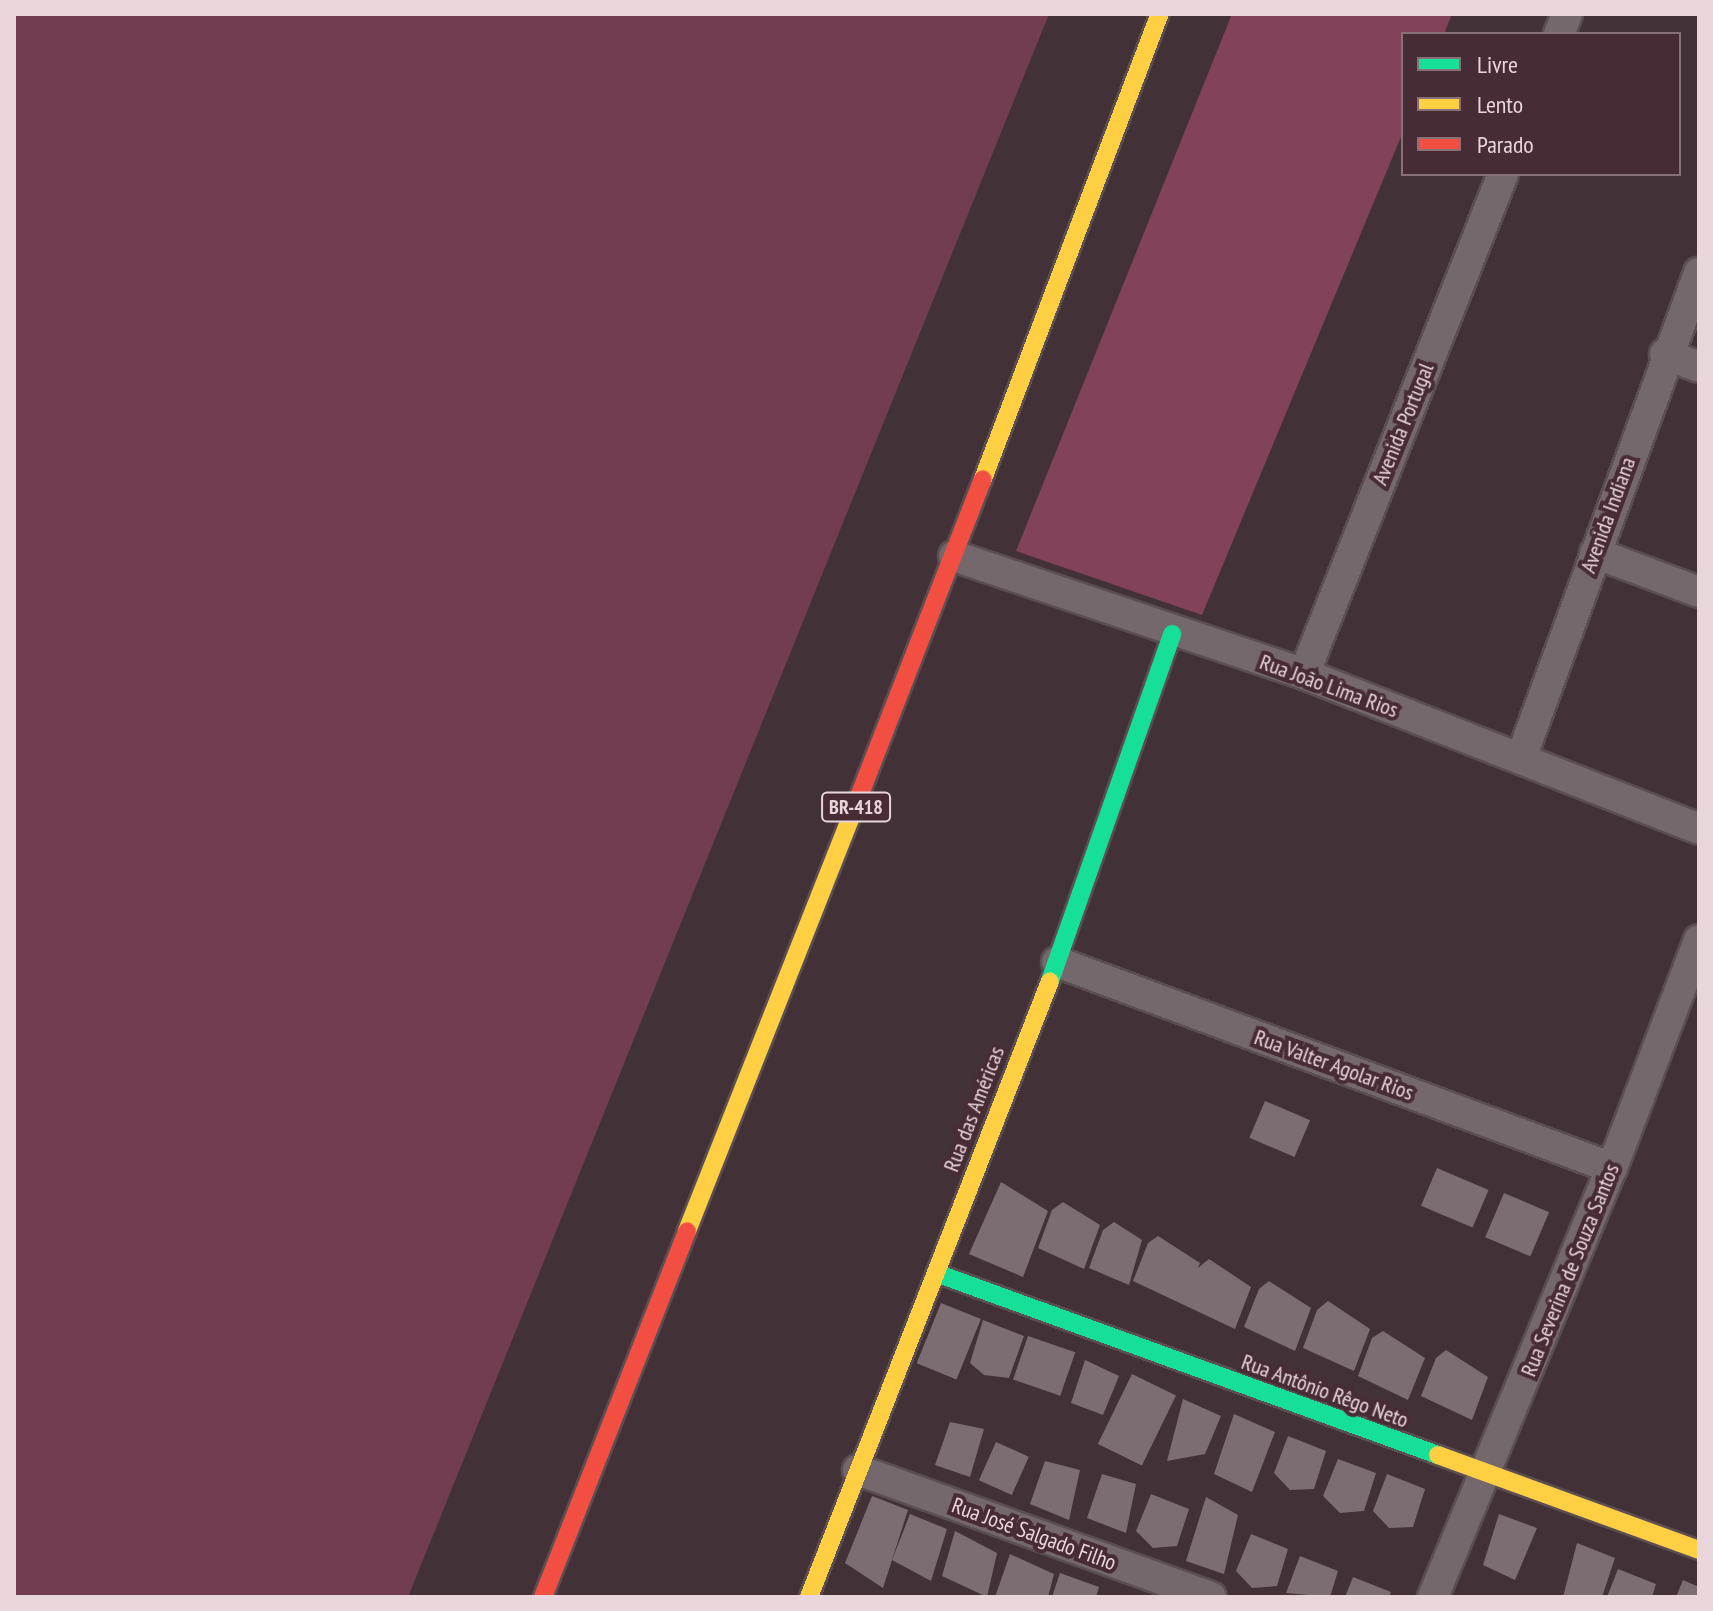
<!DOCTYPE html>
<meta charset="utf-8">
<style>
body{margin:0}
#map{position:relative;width:1713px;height:1611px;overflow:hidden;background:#423237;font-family:"PT Sans Narrow",sans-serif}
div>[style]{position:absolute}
.green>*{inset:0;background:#723d50}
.forest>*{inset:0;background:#824259}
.building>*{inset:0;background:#7b6d71;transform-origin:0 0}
.roads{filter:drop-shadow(2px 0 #5b4e52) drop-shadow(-2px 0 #5b4e52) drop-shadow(0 2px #5b4e52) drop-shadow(0 -2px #5b4e52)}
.street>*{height:30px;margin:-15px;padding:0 15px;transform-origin:15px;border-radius:15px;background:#74686c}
.fast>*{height:18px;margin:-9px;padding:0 9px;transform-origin:9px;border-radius:9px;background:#16e098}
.slow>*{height:18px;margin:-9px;padding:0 9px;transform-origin:9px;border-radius:9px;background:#ffcf43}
.jam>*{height:18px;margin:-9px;padding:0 9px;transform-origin:9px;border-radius:9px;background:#f24e42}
span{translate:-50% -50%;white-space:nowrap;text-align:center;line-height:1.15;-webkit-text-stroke:8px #482c35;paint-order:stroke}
.shield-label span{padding:2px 6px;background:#482c35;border:2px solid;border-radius:6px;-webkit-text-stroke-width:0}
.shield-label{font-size:20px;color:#e8d6db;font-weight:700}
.street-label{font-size:22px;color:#e8d6db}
.frame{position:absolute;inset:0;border:16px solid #e8d6db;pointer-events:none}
.legend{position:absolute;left:1401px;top:32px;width:280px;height:144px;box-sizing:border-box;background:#482c35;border:2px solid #887077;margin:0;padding:10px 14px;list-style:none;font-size:24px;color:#e8d6db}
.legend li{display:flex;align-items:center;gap:16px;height:40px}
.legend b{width:40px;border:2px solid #887077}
</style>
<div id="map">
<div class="green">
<i style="clip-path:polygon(14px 14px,1049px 14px,408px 1597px,14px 1597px)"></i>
</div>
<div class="forest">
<i style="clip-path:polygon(1232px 14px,1452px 14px,1444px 34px,1403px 34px,1403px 132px,1202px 615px,1016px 551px)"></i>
</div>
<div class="building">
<i style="left:1265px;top:1101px;width:49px;height:40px;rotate:23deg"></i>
<i style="left:1437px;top:1168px;width:56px;height:41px;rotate:23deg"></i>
<i style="clip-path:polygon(1001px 1182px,1048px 1211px,1023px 1277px,969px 1254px)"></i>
<i style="left:1504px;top:1193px;width:49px;height:48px;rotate:23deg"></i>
<i style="clip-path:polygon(1063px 1202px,1100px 1225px,1084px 1269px,1038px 1248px,1052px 1210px)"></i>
<i style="clip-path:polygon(1114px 1222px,1142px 1240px,1129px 1285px,1089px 1268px,1103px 1230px)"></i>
<i style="clip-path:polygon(1158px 1236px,1200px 1263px,1198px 1268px,1209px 1259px,1251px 1287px,1235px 1329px,1133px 1281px,1148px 1243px)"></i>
<i style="clip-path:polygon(1269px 1281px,1311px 1308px,1295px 1351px,1244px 1327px,1259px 1289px)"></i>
<i style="clip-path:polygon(1328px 1301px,1370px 1329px,1354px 1371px,1303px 1348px,1317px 1310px)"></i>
<i style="left:941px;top:1303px;width:43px;height:65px;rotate:22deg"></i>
<i style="clip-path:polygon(983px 1320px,1024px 1336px,1009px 1378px,984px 1375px,970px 1363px)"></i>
<i style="clip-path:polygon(1383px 1331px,1425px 1358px,1408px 1400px,1358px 1376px,1372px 1338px)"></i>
<i style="left:1028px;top:1336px;width:50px;height:46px;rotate:19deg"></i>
<i style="clip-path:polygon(1446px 1350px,1488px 1377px,1472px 1420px,1421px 1396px,1436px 1358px)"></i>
<i style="clip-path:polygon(1085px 1360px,1119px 1376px,1103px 1415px,1071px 1403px)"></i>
<i style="left:1132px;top:1374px;width:49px;height:78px;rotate:26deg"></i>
<i style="clip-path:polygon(1183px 1399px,1221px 1416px,1205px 1454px,1167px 1461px)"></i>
<i style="clip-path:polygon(1234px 1414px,1275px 1432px,1252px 1492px,1214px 1474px)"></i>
<i style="clip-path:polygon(950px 1422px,984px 1429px,970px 1477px,935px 1465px)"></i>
<i style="clip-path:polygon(1288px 1436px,1326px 1451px,1314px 1489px,1290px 1490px,1274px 1473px)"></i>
<i style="left:996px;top:1442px;width:36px;height:42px;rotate:24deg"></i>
<i style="clip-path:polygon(1338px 1459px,1376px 1473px,1364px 1511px,1340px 1513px,1323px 1496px)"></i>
<i style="clip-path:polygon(1045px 1461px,1080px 1470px,1069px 1520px,1030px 1504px)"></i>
<i style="clip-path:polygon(1102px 1474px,1136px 1484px,1126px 1533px,1087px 1518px)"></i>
<i style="clip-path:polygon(1387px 1474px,1425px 1489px,1413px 1527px,1389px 1528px,1373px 1511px)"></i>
<i style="clip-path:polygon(1151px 1494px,1189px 1509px,1177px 1546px,1153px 1548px,1136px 1531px)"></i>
<i style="clip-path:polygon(872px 1496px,908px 1510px,883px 1588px,845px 1563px)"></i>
<i style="clip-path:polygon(1206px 1497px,1238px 1515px,1224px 1574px,1186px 1561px)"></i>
<i style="clip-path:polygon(910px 1514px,947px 1529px,931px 1581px,892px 1560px)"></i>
<i style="clip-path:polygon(1499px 1514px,1537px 1528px,1515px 1580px,1483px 1565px)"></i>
<i style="clip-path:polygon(955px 1531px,997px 1553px,987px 1597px,942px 1576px)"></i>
<i style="clip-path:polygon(1251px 1534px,1288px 1549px,1277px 1586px,1252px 1588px,1236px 1571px)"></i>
<i style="clip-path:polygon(1577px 1543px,1615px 1558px,1602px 1597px,1563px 1597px)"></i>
<i style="clip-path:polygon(1010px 1554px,1054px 1574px,1048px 1597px,995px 1597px)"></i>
<i style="clip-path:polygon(1300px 1556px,1338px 1571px,1330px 1597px,1286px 1593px)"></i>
<i style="clip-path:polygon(1618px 1569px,1656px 1584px,1652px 1597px,1607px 1597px)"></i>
<i style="clip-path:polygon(1060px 1573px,1099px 1587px,1096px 1597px,1052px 1597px)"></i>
<i style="clip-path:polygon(1353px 1577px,1391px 1592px,1389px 1597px,1345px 1597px)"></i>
<i style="clip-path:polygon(1683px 1580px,1699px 1587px,1699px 1597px,1676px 1597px)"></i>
</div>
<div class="roads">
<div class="street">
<i style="left:1559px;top:34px;width:22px;rotate:-68deg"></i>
<i style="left:1665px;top:354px;width:36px;rotate:21deg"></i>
<i style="left:1595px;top:553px;width:111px;rotate:20.6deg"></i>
<i style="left:954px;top:556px;width:369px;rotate:18.6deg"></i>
<i style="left:1304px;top:674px;width:424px;rotate:21.4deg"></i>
<i style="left:1304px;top:674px;width:538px;rotate:-68.3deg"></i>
<i style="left:1521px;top:758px;width:517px;rotate:-69.85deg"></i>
<i style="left:1057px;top:962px;width:592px;rotate:20.36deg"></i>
<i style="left:858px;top:1470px;width:375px;rotate:19.8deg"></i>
<i style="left:1433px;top:1597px;width:465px;rotate:-67.4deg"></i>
<i style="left:1612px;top:1168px;width:244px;rotate:-69.1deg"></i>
</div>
<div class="fast">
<i style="left:1050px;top:981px;width:368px;rotate:-70.6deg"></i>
<i style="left:936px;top:1273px;width:534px;rotate:19.93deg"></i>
</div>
<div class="slow">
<i style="left:983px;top:479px;width:498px;rotate:-69.2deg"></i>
<i style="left:687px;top:1231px;width:451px;rotate:-68.4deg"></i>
<i style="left:1438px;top:1455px;width:278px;rotate:20deg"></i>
<i style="left:809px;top:1597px;width:661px;rotate:-68.63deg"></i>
</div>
<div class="jam">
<i style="left:853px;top:812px;width:357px;rotate:-68.7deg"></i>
<i style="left:543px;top:1597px;width:393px;rotate:-68.5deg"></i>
</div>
</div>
<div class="shield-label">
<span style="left:856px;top:807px">BR-418</span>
</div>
<div class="street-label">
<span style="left:1403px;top:424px;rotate:-68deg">Avenida Portugal</span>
<span style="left:1608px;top:515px;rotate:-70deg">Avenida Indiana</span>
<span style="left:1329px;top:686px;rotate:20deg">Rua João Lima Rios</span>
<span style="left:1334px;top:1065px;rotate:20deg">Rua Valter Agolar Rios</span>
<span style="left:974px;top:1109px;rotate:-69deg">Rua das Américas</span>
<span style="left:1570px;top:1270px;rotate:-68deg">Rua Severina de Souza Santos</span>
<span style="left:1325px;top:1391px;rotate:20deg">Rua Antônio Rêgo Neto</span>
<span style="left:1034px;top:1534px;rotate:20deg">Rua José Salgado Filho</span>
</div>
<div class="frame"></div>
<ul class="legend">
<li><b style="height:10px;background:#16e098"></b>Livre</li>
<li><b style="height:10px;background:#ffcf43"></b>Lento</li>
<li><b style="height:10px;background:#f24e42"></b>Parado</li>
</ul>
</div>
